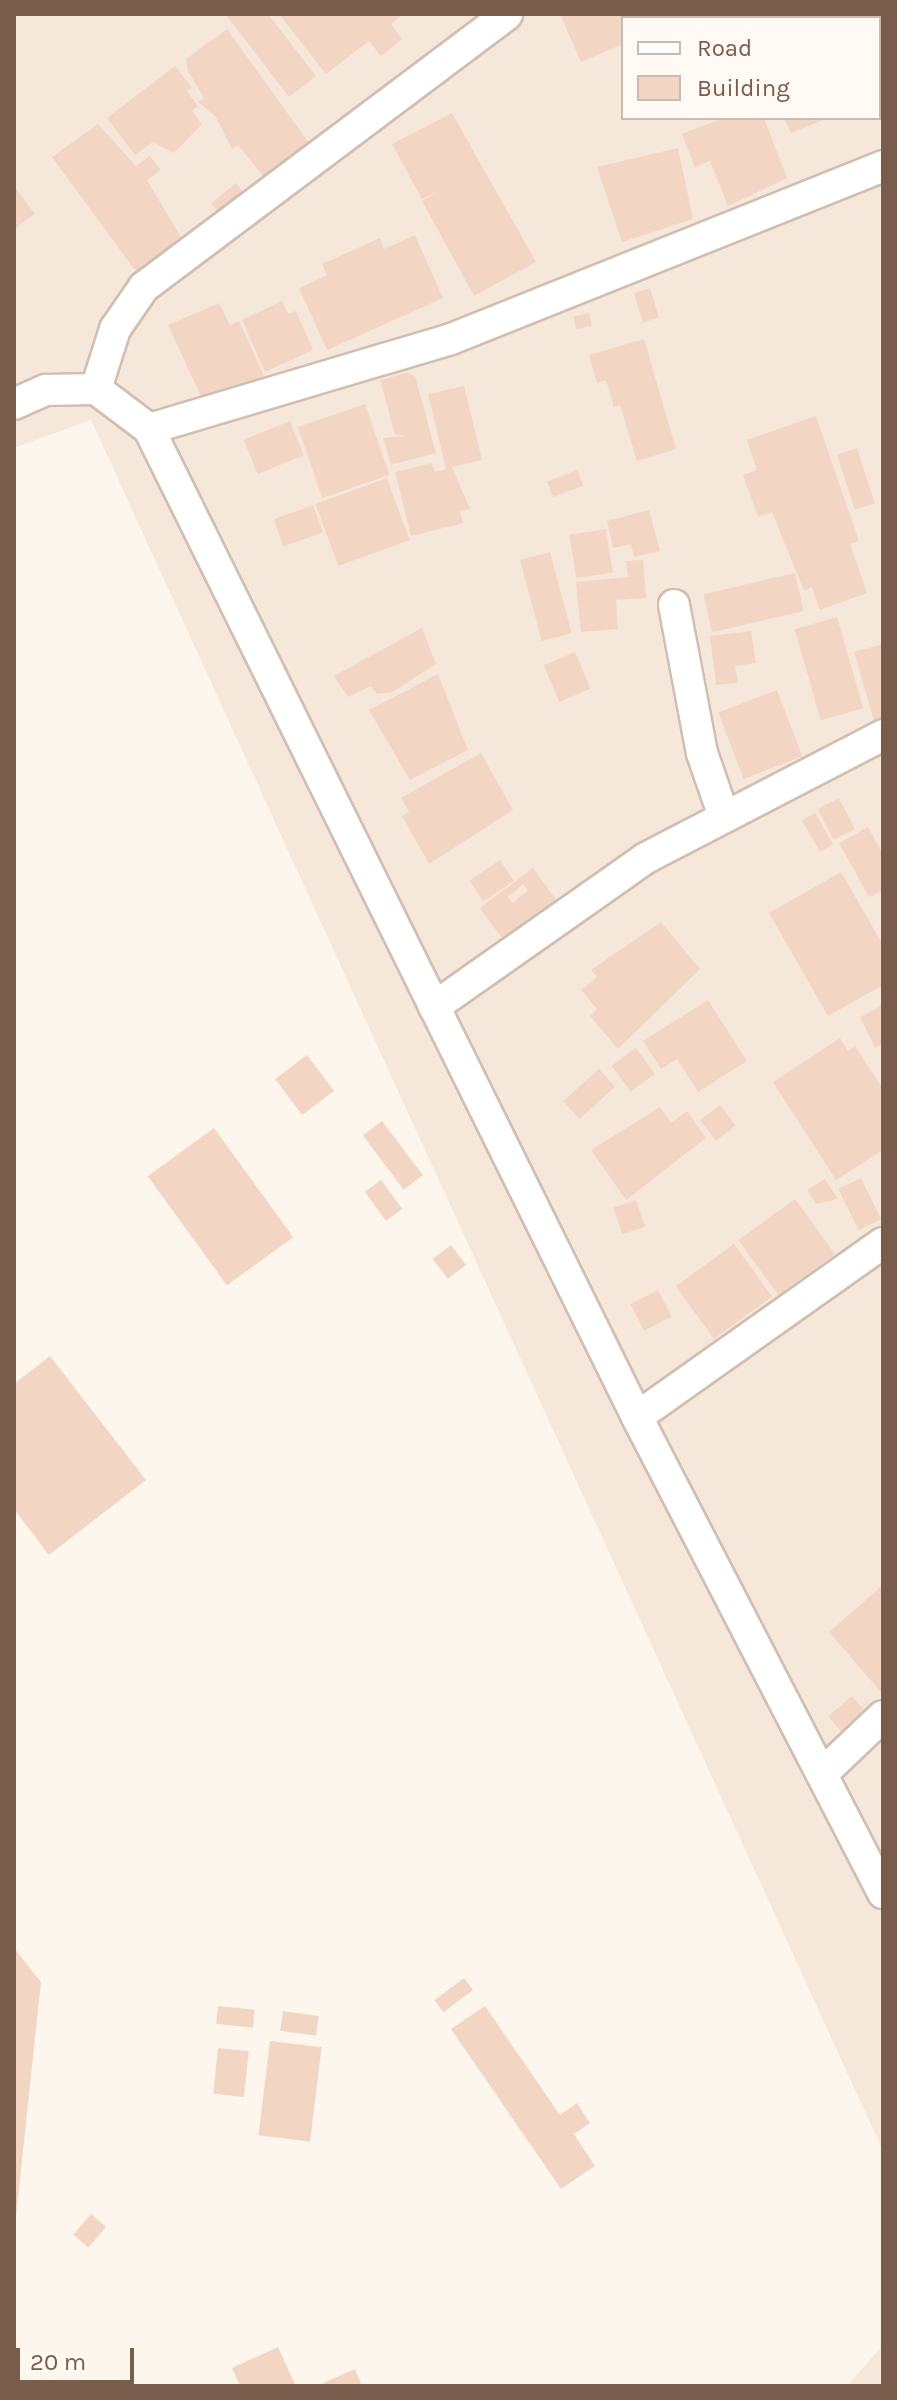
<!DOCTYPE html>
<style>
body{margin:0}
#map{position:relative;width:897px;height:2400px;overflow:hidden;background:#fdf6ec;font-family:Karla,sans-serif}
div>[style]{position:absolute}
.residential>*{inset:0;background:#f5e8da}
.building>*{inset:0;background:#f3d5c3;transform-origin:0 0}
.roads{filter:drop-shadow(2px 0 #d1beb0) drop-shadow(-2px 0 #d1beb0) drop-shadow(0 2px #d1beb0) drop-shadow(0 -2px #d1beb0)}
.street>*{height:30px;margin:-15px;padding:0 15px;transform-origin:15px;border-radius:15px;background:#fff}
span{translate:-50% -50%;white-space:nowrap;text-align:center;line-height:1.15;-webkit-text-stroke:7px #fffaf3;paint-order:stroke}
.frame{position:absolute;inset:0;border:16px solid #7a5c4d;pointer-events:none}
.legend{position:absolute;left:621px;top:16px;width:260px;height:104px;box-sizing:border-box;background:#fffaf3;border:2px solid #cabbb1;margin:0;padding:10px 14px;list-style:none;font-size:24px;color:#7a5c4d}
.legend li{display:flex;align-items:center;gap:16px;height:40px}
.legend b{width:40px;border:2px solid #cabbb1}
.scale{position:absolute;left:16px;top:2348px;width:118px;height:36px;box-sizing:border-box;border:4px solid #7a5c4d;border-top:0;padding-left:10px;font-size:24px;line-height:28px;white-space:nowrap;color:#7a5c4d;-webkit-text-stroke:6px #fffaf3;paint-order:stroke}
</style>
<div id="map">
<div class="residential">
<i style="clip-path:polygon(evenodd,14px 14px,883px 14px,883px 2151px,91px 420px,14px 448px,14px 14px,623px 18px,879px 18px,879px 118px,623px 118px,623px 18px)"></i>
<i style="clip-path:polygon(883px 2345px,883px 2386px,847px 2386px)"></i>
</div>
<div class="building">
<i style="clip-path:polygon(268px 14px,316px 76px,289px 97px,226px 15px)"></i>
<i style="clip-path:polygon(279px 14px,404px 14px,391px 24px,402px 39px,381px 56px,369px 41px,326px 74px)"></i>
<i style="clip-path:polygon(560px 14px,627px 14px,623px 44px,581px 62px)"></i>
<i style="clip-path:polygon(636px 14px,681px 14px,673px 18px)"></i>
<i style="clip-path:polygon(741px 14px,825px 14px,818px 18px)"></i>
<i style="clip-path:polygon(855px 14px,883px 14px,879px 110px,879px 18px,846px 18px)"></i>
<i style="clip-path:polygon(227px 29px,309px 143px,263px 176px,238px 145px,232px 149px,216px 117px,198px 102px,204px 98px,188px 71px,186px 59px)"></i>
<i style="clip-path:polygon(175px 66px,192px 88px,187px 91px,198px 106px,192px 111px,202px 124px,174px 153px,153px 142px,135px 155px,107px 118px)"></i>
<i style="clip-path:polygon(452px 113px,536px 262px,474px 296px,422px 201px,439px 191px,422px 199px,392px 144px)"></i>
<i style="clip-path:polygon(724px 118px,764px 118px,787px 178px,728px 206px,710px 161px,695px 167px,682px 134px)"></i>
<i style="clip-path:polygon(784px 118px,828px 118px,791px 133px)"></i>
<i style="clip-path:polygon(98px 124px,136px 166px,150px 156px,161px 170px,147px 180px,182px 239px,137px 273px,52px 157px)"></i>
<i style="clip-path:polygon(678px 148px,693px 219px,622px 242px,597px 167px)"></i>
<i style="left:236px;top:183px;width:19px;height:32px;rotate:51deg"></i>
<i style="clip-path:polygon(14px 186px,35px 214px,14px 229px)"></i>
<i style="clip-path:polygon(415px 235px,443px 298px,327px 350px,299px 288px,327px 275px,322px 264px,380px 238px,384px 249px)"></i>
<i style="left:650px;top:288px;width:31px;height:17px;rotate:73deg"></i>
<i style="clip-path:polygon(282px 301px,288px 314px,296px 311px,313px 350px,265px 372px,242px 320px)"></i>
<i style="clip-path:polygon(219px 303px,230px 325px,239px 321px,265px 378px,205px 405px,168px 325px)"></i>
<i style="left:589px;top:313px;width:13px;height:16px;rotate:77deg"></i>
<i style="clip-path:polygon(644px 339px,676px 449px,637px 461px,620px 405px,614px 407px,606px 380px,597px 383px,589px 355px)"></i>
<i style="clip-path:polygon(407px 373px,415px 376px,436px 453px,391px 465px,383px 438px,406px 436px,395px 434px,380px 380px)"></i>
<i style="clip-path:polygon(464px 386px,482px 460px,452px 467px,470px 509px,460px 511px,463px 523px,411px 536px,395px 472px,432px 463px,435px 472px,446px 469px,428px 394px)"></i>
<i style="left:365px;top:404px;width:75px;height:71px;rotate:71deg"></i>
<i style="clip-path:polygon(816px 416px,859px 541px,850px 544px,867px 593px,820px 610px,812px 587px,804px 591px,772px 512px,758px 517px,743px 475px,757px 470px,747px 440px)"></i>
<i style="left:290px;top:421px;width:37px;height:50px;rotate:68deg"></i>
<i style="left:857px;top:448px;width:58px;height:21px;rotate:72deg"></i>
<i style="left:577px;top:470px;width:17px;height:32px;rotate:69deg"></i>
<i style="left:387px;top:478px;width:66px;height:76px;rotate:70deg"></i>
<i style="left:313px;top:505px;width:29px;height:42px;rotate:70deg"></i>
<i style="clip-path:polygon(649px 510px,660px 551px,634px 557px,631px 544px,613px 548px,607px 521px)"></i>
<i style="left:606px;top:529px;width:44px;height:37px;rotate:81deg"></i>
<i style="left:550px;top:552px;width:84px;height:31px;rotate:75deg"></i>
<i style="clip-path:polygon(643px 560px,646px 598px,616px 600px,618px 629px,581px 632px,576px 582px,628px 577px,626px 561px)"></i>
<i style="left:795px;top:573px;width:39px;height:94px;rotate:77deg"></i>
<i style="left:837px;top:617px;width:95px;height:44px;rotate:74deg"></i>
<i style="clip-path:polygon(422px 628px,436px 664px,392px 692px,377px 694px,371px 686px,348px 697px,334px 676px)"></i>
<i style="clip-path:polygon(751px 631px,756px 663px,735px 666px,738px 683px,716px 685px,710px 636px)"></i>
<i style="clip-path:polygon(883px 644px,883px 719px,874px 721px,854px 652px)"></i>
<i style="left:575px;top:652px;width:40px;height:34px;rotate:67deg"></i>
<i style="clip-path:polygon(438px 674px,468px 750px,410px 780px,369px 710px)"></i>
<i style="left:777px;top:690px;width:71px;height:63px;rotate:69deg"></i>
<i style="clip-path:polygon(481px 753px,513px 810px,429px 864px,402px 816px,409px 812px,401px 798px)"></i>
<i style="left:839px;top:798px;width:35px;height:24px;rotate:63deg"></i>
<i style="left:815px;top:813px;width:36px;height:15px;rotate:60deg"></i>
<i style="clip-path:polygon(868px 827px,883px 854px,883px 890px,869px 897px,839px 843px)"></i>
<i style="left:500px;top:860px;width:25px;height:37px;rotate:56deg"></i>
<i style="clip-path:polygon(evenodd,533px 868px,560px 905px,507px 945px,480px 908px,533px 868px,523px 884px,528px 890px,513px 903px,508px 897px,523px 884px)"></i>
<i style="clip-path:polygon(841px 872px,883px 945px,883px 985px,828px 1016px,769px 913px)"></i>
<i style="clip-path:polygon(661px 922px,700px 969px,618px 1049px,590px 1016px,597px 1009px,581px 990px,597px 977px,591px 970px)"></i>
<i style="clip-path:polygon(708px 1000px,747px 1061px,698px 1092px,677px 1059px,661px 1069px,643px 1041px)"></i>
<i style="clip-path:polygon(883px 1005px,883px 1044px,875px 1048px,860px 1017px)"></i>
<i style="clip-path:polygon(840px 1038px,848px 1051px,855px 1046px,883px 1089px,883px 1150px,836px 1180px,773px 1082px)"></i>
<i style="left:636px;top:1048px;width:32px;height:30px;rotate:54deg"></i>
<i style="left:307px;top:1055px;width:45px;height:40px;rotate:53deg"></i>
<i style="left:599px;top:1069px;width:24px;height:48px;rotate:48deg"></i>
<i style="left:720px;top:1105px;width:26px;height:25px;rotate:53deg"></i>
<i style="clip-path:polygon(660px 1107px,671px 1123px,687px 1111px,706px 1138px,626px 1200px,591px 1150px)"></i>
<i style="left:382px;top:1121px;width:68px;height:24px;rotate:53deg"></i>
<i style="left:214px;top:1128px;width:135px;height:82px;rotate:54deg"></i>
<i style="left:861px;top:1178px;width:46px;height:25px;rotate:64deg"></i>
<i style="clip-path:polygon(825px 1179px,838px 1199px,816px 1204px,807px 1190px)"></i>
<i style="left:381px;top:1180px;width:36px;height:20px;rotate:54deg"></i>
<i style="left:795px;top:1199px;width:68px;height:70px;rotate:54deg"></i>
<i style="left:636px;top:1200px;width:28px;height:24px;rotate:71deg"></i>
<i style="left:734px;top:1244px;width:65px;height:72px;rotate:54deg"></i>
<i style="left:451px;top:1245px;width:25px;height:23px;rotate:53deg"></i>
<i style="left:658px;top:1290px;width:30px;height:31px;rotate:63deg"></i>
<i style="clip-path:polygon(50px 1356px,146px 1480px,49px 1555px,14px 1509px,14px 1384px)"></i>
<i style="clip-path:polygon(883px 1585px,883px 1689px,880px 1691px,829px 1632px)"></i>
<i style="left:852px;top:1696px;width:33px;height:31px;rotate:50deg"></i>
<i style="clip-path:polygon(14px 1948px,41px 1982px,16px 2217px,14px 2217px)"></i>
<i style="left:464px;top:1978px;width:15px;height:37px;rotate:53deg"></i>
<i style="left:218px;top:2006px;width:37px;height:18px;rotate:6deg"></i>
<i style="clip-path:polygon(485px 2006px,560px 2115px,577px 2103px,590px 2123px,574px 2134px,595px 2166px,561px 2189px,451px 2029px)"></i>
<i style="left:283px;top:2011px;width:36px;height:20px;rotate:8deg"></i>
<i style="left:270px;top:2041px;width:52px;height:95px;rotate:7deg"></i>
<i style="left:218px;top:2048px;width:31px;height:46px;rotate:6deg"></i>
<i style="left:91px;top:2214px;width:20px;height:27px;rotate:41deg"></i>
<i style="clip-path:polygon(278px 2347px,296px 2386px,240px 2386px,232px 2368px)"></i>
<i style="clip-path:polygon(355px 2369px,362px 2386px,325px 2386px,323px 2383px)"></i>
</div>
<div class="roads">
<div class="street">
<i style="left:96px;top:389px;width:63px;rotate:-72.4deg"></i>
<i style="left:115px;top:329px;width:51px;rotate:-55.4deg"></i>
<i style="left:144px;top:287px;width:454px;rotate:-36.9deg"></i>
<i style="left:14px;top:404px;width:35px;rotate:-24deg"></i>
<i style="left:46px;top:390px;width:50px;rotate:-1.1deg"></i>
<i style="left:96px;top:389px;width:66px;rotate:37deg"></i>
<i style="left:149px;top:429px;width:1102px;rotate:63.71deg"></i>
<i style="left:637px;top:1417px;width:536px;rotate:62.67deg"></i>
<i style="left:149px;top:429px;width:315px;rotate:-16.6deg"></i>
<i style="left:451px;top:339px;width:465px;rotate:-21.8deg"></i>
<i style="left:674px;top:605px;width:151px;rotate:79.3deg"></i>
<i style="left:702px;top:753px;width:65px;rotate:71deg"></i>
<i style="left:434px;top:1007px;width:259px;rotate:-35.1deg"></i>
<i style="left:646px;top:858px;width:267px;rotate:-27.4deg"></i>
<i style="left:637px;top:1417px;width:301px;rotate:-35.3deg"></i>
<i style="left:824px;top:1772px;width:81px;rotate:-43.5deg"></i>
</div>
</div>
<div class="frame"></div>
<ul class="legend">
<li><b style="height:10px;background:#fff"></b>Road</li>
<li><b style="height:22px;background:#f3d5c3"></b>Building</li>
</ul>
<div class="scale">20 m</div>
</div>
